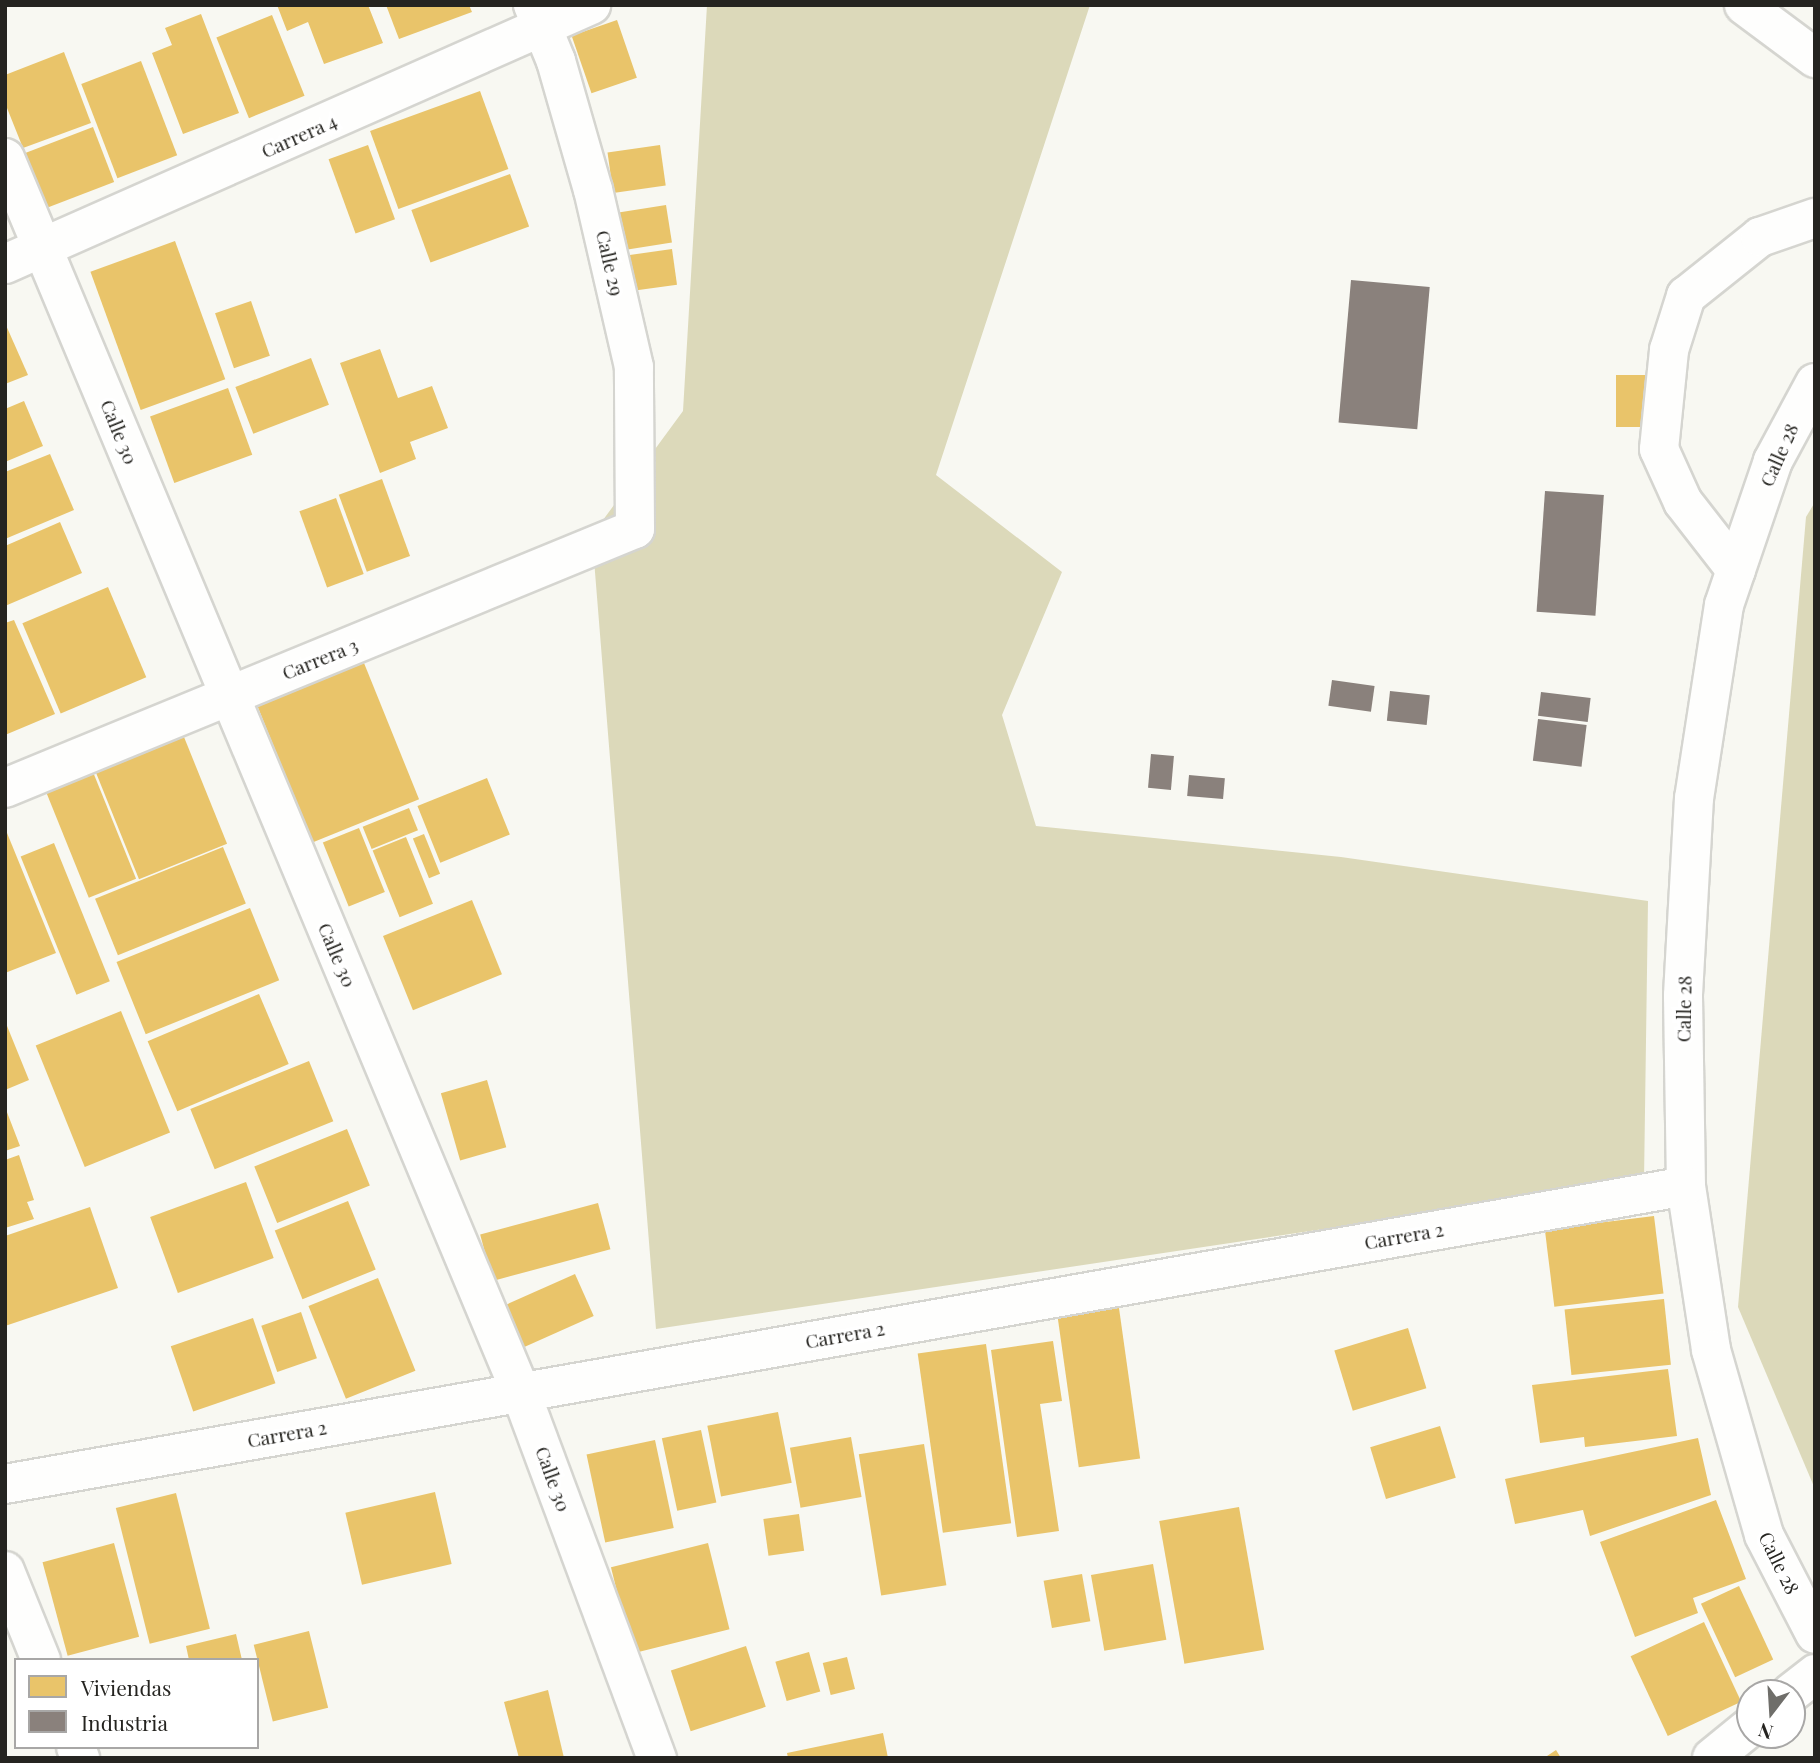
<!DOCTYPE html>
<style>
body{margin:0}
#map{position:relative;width:1820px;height:1763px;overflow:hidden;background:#f8f8f2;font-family:"Playfair Display",serif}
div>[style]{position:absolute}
.forest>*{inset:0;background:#dcd9ba}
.homes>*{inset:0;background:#e9c46a;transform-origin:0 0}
.industry>*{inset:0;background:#8a817c;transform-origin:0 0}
.roads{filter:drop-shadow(2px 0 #d5d5d0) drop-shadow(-2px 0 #d5d5d0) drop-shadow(0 2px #d5d5d0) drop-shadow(0 -2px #d5d5d0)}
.minor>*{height:38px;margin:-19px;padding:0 19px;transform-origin:19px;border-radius:19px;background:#fefefd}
span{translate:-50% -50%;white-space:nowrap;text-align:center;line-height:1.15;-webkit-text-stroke:7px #fff;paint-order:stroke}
.street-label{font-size:19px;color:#252420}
.frame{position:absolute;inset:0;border:7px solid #252420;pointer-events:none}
.legend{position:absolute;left:14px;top:1658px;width:245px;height:91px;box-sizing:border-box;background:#fff;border:2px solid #a8a7a6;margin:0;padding:9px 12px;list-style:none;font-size:21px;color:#252420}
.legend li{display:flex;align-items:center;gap:14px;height:35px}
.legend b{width:35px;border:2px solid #a8a7a6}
.north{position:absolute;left:1736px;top:1679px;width:70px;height:70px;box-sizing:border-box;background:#fff;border:2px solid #a8a7a6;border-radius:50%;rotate:197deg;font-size:19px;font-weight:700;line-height:28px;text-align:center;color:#252420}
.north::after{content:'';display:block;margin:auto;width:24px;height:32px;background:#6f6e6a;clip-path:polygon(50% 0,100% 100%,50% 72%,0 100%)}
</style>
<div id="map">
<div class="forest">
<i style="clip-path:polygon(707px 5px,1090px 5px,936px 475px,1062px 572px,1002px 715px,1036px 826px,1341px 857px,1648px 901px,1644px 1181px,656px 1329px,592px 535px,683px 411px)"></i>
<i style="clip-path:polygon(1815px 502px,1815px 1489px,1738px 1307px,1806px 517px)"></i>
</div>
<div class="homes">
<i style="clip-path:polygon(277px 5px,368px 5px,383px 43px,324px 64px,308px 22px,287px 31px)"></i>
<i style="clip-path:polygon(386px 5px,469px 5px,472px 12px,399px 39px)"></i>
<i style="clip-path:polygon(201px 14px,239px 113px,183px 134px,152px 53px,172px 45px,165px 28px)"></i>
<i style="left:272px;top:15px;width:87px;height:60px;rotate:68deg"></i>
<i style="left:617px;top:20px;width:61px;height:48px;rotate:71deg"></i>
<i style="clip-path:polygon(64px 52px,91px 123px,23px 148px,5px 103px,5px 75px)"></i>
<i style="left:141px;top:61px;width:101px;height:64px;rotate:69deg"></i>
<i style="left:480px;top:91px;width:83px;height:117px;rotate:70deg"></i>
<i style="left:93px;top:127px;width:59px;height:76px;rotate:69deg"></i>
<i style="left:368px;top:145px;width:79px;height:42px;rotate:70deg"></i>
<i style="left:660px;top:145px;width:41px;height:53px;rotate:82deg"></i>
<i style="left:510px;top:174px;width:56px;height:105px;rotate:70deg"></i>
<i style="left:666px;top:205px;width:38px;height:56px;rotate:81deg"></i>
<i style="left:175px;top:241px;width:147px;height:90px;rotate:70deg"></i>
<i style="left:672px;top:249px;width:36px;height:48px;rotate:82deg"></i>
<i style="left:251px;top:301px;width:58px;height:38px;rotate:71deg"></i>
<i style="clip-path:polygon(5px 323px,28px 375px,5px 384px)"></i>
<i style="clip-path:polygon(380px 349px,398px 398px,432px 386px,448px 428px,410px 442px,416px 459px,380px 473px,340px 363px)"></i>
<i style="left:311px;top:358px;width:50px;height:81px;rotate:69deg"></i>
<i style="left:1616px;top:375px;width:32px;height:52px"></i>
<i style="left:228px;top:388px;width:71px;height:83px;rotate:70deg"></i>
<i style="clip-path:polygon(24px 401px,43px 446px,5px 462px,5px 409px)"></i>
<i style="clip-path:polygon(50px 454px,74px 510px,5px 539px,5px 472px)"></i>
<i style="left:382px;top:479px;width:82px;height:46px;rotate:70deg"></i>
<i style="left:336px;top:498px;width:81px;height:39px;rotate:70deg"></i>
<i style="clip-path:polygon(60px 522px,82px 573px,5px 606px,5px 546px)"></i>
<i style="left:108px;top:587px;width:98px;height:93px;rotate:67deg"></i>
<i style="clip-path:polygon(14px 620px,55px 714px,5px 735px,5px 623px)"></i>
<i style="left:364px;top:663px;width:147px;height:115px;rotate:68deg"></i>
<i style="left:184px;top:737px;width:115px;height:95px;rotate:68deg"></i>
<i style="left:93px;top:772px;width:115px;height:51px;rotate:68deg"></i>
<i style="left:487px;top:778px;width:61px;height:75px;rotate:68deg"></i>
<i style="left:409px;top:808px;width:24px;height:50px;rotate:68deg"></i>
<i style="clip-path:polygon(5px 828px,56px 953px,5px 973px)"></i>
<i style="left:359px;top:828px;width:69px;height:39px;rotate:68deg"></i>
<i style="left:424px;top:834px;width:43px;height:12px;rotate:68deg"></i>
<i style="left:406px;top:837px;width:72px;height:36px;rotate:68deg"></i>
<i style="left:54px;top:843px;width:149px;height:36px;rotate:68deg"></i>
<i style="left:223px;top:847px;width:61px;height:138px;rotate:68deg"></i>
<i style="left:472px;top:900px;width:80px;height:96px;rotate:68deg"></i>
<i style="left:250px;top:908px;width:78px;height:144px;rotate:68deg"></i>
<i style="left:259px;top:994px;width:76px;height:121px;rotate:67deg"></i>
<i style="left:121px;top:1011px;width:131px;height:92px;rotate:68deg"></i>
<i style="clip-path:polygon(5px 1021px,29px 1080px,5px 1090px)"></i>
<i style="left:309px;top:1061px;width:65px;height:128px;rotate:68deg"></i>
<i style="left:487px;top:1080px;width:70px;height:48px;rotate:74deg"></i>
<i style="clip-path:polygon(5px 1107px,20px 1146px,5px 1151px)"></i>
<i style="left:347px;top:1129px;width:61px;height:100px;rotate:68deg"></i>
<i style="clip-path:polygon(19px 1155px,34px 1200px,27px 1202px,34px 1219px,5px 1228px,5px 1160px)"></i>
<i style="left:246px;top:1182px;width:81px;height:102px;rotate:70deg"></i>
<i style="left:348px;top:1201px;width:74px;height:79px;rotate:68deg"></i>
<i style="left:598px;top:1203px;width:48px;height:122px;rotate:75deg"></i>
<i style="clip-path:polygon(90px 1207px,118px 1288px,5px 1326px,5px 1236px)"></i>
<i style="left:1654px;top:1216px;width:78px;height:110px;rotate:83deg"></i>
<i style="left:575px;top:1274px;width:46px;height:79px;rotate:66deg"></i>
<i style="left:378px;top:1278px;width:100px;height:75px;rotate:68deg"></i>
<i style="left:1664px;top:1299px;width:66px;height:100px;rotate:84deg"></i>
<i style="left:1119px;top:1308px;width:152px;height:62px;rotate:82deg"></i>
<i style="left:301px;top:1312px;width:49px;height:42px;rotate:71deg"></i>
<i style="left:253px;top:1318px;width:69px;height:87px;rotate:71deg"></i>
<i style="left:1408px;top:1328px;width:63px;height:77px;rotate:73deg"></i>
<i style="clip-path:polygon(1053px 1341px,1062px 1401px,1040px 1404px,1059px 1531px,1017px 1537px,991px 1350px)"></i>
<i style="left:986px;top:1344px;width:181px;height:69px;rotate:82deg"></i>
<i style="clip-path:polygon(1668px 1369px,1677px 1436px,1585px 1447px,1584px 1437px,1540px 1443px,1532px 1385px)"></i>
<i style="left:778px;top:1412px;width:72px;height:72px;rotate:79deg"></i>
<i style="left:1440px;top:1426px;width:54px;height:73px;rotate:73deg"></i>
<i style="left:701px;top:1430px;width:74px;height:40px;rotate:78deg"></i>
<i style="left:851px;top:1437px;width:61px;height:62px;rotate:80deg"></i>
<i style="clip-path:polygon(1698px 1438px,1711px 1495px,1590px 1536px,1583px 1510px,1515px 1524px,1505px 1479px)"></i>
<i style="left:655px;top:1440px;width:90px;height:70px;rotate:78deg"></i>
<i style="left:924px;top:1444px;width:143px;height:66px;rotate:81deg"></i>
<i style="left:435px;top:1492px;width:74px;height:92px;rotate:77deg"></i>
<i style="left:176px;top:1493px;width:140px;height:62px;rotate:76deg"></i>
<i style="clip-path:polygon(1716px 1500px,1746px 1579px,1693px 1598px,1698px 1613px,1635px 1637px,1600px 1542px)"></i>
<i style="left:1239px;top:1507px;width:145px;height:81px;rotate:80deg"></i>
<i style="left:799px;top:1514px;width:37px;height:36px;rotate:82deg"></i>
<i style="left:114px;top:1543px;width:97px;height:74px;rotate:75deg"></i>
<i style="left:708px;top:1543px;width:89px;height:100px;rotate:76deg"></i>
<i style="left:1153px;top:1564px;width:77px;height:63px;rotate:80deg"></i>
<i style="left:1082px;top:1574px;width:48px;height:39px;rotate:80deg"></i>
<i style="left:1739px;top:1586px;width:81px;height:42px;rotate:65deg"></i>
<i style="left:1704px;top:1622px;width:88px;height:81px;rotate:65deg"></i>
<i style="left:309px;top:1631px;width:79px;height:57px;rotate:76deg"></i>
<i style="clip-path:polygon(236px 1634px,242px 1660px,189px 1660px,186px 1646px)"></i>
<i style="left:746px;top:1646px;width:64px;height:79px;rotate:72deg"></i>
<i style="left:809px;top:1652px;width:41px;height:35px;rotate:74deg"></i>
<i style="left:847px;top:1657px;width:33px;height:25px;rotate:76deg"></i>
<i style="clip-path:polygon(548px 1690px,564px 1758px,519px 1758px,504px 1702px)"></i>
<i style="clip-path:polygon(883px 1733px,888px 1758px,788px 1758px,787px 1753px)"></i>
<i style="clip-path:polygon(1556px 1750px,1561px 1758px,1544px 1758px)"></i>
</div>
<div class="industry">
<i style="left:1351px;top:280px;width:79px;height:143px;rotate:5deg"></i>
<i style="left:1545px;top:491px;width:59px;height:121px;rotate:4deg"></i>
<i style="left:1332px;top:680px;width:43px;height:26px;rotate:8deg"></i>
<i style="left:1390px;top:691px;width:40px;height:30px;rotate:6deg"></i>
<i style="left:1541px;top:692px;width:50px;height:24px;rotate:7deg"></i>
<i style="left:1538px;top:719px;width:49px;height:42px;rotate:7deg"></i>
<i style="left:1151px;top:754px;width:23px;height:34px;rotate:5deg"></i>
<i style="left:1189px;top:775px;width:36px;height:21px;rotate:5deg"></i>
</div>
<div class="roads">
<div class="minor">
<i style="left:1744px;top:5px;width:89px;rotate:36.7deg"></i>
<i style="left:5px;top:158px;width:1338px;rotate:67.32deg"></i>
<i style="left:521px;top:1393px;width:390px;rotate:69.6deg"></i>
<i style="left:5px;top:264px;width:641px;rotate:-23.84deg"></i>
<i style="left:1815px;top:383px;width:89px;rotate:118.3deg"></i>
<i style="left:1773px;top:461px;width:152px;rotate:108.8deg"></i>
<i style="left:1724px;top:605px;width:195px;rotate:98.8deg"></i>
<i style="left:1694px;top:798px;width:198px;rotate:93.2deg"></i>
<i style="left:1683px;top:996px;width:190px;rotate:89.1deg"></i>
<i style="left:1686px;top:1186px;width:166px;rotate:81.3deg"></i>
<i style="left:1711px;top:1350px;width:192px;rotate:74deg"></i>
<i style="left:1764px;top:1535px;width:111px;rotate:62.7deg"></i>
<i style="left:1736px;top:570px;width:86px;rotate:-127.9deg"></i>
<i style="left:1683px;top:502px;width:58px;rotate:-114.4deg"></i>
<i style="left:1659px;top:449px;width:100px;rotate:-84.2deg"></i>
<i style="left:1669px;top:350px;width:57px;rotate:-72.5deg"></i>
<i style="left:1686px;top:296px;width:95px;rotate:-38.6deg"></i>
<i style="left:1760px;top:237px;width:58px;rotate:-19.1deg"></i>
<i style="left:5px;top:788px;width:681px;rotate:-22.35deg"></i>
<i style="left:635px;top:529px;width:162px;rotate:-90.4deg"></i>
<i style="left:634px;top:367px;width:182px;rotate:-103deg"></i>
<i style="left:593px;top:190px;width:134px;rotate:-106deg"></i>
<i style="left:556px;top:61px;width:61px;rotate:-112.3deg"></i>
<i style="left:5px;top:1484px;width:1707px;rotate:-10.05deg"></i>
<i style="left:5px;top:1571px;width:96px;rotate:68deg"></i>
<i style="left:1791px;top:1693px;width:31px;rotate:-38deg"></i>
<i style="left:76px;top:1747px;width:12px;rotate:70deg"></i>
<i style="left:1712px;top:1758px;width:49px;rotate:-39.2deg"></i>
</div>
</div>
<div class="street-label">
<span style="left:299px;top:136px;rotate:-24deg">Carrera 4</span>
<span style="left:610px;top:263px;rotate:77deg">Calle 29</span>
<span style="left:119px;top:432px;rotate:68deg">Calle 30</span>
<span style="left:1779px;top:455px;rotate:-66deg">Calle 28</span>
<span style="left:320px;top:659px;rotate:-22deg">Carrera 3</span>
<span style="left:337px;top:955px;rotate:67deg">Calle 30</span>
<span style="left:1684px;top:1009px;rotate:-89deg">Calle 28</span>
<span style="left:1404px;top:1236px;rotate:-10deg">Carrera 2</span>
<span style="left:845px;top:1335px;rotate:-10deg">Carrera 2</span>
<span style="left:287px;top:1434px;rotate:-10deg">Carrera 2</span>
<span style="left:553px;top:1479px;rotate:70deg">Calle 30</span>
<span style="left:1779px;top:1563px;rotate:64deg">Calle 28</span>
</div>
<div class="frame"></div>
<ul class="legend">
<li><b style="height:19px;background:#e9c46a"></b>Viviendas</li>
<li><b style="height:19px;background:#8a817c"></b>Industria</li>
</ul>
<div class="north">N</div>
</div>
